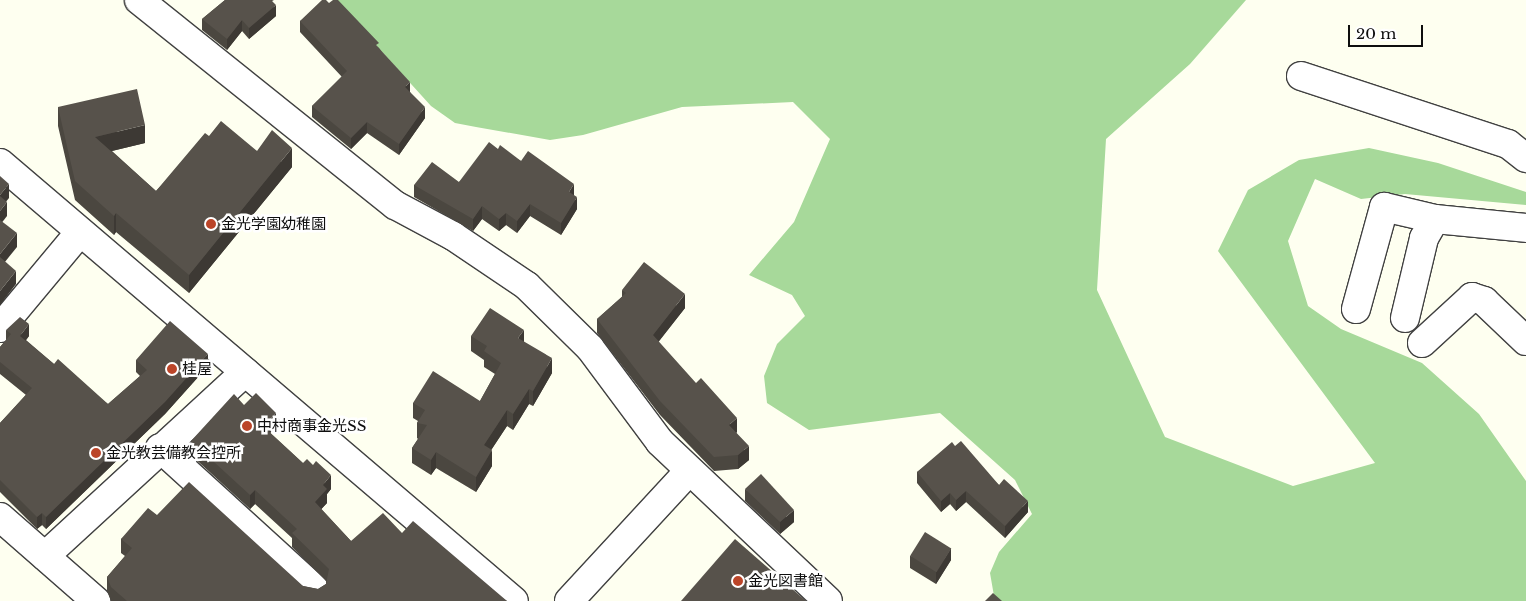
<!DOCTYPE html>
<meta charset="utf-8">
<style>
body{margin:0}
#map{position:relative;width:1526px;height:601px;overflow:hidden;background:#fefff0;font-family:"Libre Baskerville","Noto Sans JP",serif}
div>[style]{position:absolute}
.forest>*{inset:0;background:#a7d99a}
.roads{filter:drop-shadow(1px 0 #414141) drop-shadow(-1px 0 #414141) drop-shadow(0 1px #414141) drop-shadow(0 -1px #414141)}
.minor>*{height:28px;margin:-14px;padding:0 14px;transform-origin:14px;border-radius:14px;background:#fff}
.wall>*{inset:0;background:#4b4740}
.shaded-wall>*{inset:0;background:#3d3934}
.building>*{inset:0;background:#57524b;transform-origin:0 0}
.dots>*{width:14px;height:14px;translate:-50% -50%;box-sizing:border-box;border:2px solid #fff;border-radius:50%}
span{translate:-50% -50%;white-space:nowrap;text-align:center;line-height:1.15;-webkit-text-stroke:5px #fff;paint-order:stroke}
.poi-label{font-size:15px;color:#0e0e0e}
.left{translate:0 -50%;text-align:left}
.scale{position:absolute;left:1348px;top:25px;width:75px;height:22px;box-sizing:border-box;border:2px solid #0e0e0e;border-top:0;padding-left:6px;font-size:15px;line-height:18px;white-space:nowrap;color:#0e0e0e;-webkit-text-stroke:4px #fff;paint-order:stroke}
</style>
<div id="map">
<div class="forest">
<i style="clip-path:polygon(335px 0,1246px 0,1190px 64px,1106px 139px,1097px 290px,1165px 437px,1293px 486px,1375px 463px,1218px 251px,1248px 190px,1299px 160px,1369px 148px,1438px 163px,1526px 192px,1526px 205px,1405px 194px,1361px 199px,1315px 179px,1288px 241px,1308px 306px,1341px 329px,1422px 363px,1479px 414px,1526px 481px,1526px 601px,998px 601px,994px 596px,990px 573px,999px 552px,1032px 514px,1015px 480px,940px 413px,809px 430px,767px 403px,764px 376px,777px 344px,805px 316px,792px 295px,749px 275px,794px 222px,830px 139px,793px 102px,682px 107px,583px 135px,550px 140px,476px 127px,455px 123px,431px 106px)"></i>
</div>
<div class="roads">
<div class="minor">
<i style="left:139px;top:0;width:328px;rotate:38.7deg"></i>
<i style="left:395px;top:205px;width:66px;rotate:28.1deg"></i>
<i style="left:453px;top:236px;width:89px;rotate:34deg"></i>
<i style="left:527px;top:286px;width:88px;rotate:44.5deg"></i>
<i style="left:590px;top:348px;width:117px;rotate:53.3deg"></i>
<i style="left:660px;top:442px;width:231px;rotate:43.4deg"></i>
<i style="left:1301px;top:76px;width:218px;rotate:18.2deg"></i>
<i style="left:1508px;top:144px;width:23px;rotate:38deg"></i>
<i style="left:0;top:163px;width:675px;rotate:40.44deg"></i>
<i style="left:1356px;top:309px;width:106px;rotate:-74.6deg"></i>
<i style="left:1384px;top:207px;width:52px;rotate:13.2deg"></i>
<i style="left:1435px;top:219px;width:91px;rotate:5.6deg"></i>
<i style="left:1405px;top:318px;width:82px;rotate:-76.6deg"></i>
<i style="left:1424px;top:238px;width:22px;rotate:-60deg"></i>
<i style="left:0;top:328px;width:125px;rotate:-50.2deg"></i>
<i style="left:1422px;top:343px;width:68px;rotate:-42.6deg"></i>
<i style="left:1472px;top:297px;width:13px;rotate:18deg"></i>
<i style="left:1484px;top:301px;width:58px;rotate:43.6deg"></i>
<i style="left:160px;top:448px;width:208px;rotate:42.3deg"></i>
<i style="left:0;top:517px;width:128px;rotate:41.2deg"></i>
<i style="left:45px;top:556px;width:272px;rotate:-42.6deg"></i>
<i style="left:569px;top:601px;width:176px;rotate:-47.3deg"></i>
</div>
</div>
<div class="wall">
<i style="clip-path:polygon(225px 0,274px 0,272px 1px,276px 16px,249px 39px,242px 31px,227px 50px,202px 30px,202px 19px)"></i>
<i style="clip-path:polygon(329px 3px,379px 48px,410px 92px,425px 118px,399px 155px,367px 133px,351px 149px,312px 117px,312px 106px,342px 77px,300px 32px,300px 21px)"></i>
<i style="clip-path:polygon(58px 107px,145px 143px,112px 151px,156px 191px,209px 136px,257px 151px,292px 167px,189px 293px,116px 232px,114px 235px,75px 200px,58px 126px)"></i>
<i style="clip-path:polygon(498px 149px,521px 161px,574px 195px,577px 209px,561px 235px,530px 216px,517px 233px,506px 225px,499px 231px,482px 219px,473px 231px,414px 197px,414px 185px,459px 182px)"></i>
<i style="clip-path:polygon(622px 290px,685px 308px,658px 342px,737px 432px,736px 433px,749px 460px,738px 469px,714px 471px,660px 415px,597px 333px,597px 319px,622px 297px)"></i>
<i style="clip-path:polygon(6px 330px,29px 336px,26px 340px,54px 364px,108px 404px,140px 376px,136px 372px,136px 360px,208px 366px,165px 414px,46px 529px,42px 525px,37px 529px,0 492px,0 423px,26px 395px,0 374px,0 347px,6px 340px)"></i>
<i style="clip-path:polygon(471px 336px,524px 342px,552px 373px,533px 406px,529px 404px,513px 430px,507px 426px,491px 450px,492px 466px,476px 492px,436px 468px,431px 475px,412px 463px,412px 448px,418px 439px,417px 438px,417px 423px,418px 421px,413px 418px,413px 403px,480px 401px,495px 374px,484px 367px,484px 360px,471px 351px)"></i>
<i style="clip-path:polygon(244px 405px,276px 427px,270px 433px,331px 489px,327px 494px,327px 503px,321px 509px,351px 541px,402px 533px,507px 601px,111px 601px,107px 591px,107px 577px,125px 556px,121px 553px,121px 539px,157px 515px,303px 586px,318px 589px,326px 584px,326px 581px,292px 547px,292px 538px,255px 504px,250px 509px,191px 455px,191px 441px)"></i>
<i style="clip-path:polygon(955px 446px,999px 485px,1028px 512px,1005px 538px,966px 502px,956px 511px,950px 504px,941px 512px,917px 483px,917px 472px)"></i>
<i style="clip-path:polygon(745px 489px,794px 522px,780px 534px,745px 501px)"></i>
<i style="clip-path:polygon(910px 556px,951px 560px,936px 584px,910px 568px)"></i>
</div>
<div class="shaded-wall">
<i style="clip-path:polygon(276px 5px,276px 16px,249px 39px,249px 28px)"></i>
<i style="clip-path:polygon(242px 20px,242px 31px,227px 50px,227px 39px)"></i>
<i style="clip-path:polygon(410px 82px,410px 93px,405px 87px)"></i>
<i style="clip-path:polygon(425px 107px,425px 118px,399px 155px,399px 144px)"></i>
<i style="clip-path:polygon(367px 122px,367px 133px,351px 149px,351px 138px)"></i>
<i style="clip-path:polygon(145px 125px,145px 143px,95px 155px,95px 137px)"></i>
<i style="clip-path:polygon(292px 148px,292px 167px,189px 293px,189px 275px)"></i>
<i style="clip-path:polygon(9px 184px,9px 198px,0 209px,0 195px)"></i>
<i style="clip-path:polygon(574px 184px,574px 197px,569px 192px)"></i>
<i style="clip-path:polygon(577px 197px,577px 209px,561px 235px,561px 223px)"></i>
<i style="clip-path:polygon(7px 202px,7px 216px,0 225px,0 211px)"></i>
<i style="clip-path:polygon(530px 204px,530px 216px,517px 233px,517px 221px)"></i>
<i style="clip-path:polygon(482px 206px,482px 219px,473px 231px,473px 219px)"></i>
<i style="clip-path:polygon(116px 213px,116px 232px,114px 235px,114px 216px)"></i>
<i style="clip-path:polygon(506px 213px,506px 225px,499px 231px,499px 219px)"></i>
<i style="clip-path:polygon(17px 233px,17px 247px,0 268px,0 254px)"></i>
<i style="clip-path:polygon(16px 271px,16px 284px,0 305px,0 291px)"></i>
<i style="clip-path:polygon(685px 294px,685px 308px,653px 349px,653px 335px)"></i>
<i style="clip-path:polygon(29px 324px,29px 336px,20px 348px,20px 336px)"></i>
<i style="clip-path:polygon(524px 330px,524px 345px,518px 338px)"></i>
<i style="clip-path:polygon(208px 354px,208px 366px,165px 414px,46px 529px,46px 517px)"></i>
<i style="clip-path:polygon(552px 358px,552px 373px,533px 406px,533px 391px)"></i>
<i style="clip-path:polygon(529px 389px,529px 404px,513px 430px,513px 414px)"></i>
<i style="clip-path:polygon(507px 410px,507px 426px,484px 461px,484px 445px)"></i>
<i style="clip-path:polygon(276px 413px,276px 427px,263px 440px,263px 426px)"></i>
<i style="clip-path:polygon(737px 418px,737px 432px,729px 439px,729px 425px)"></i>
<i style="clip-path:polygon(749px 446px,749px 460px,738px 469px,738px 455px)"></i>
<i style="clip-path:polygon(492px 450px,492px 466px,476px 492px,476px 477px)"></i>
<i style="clip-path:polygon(436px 452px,436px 468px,431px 475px,431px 460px)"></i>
<i style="clip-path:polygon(331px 475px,331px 489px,327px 494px,327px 503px,315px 516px,315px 502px,323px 485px)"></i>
<i style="clip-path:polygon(255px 490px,255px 504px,250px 509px,250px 495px)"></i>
<i style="clip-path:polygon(966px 491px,966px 502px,956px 511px,956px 500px)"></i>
<i style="clip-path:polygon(950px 493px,950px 504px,941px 512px,941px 501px)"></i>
<i style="clip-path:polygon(1028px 501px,1028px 512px,1005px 538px,1005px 526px)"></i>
<i style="clip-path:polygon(794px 510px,794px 522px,780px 534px,780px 522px)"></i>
<i style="clip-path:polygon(42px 513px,42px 525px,37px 529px,37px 517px)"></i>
<i style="clip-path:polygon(951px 548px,951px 560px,936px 584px,936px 572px)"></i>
</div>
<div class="building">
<i style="clip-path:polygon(225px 0,271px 0,276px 5px,249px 28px,242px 20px,227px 39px,202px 19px)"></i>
<i style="clip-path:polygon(322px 0,326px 0,329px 3px,333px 0,338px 0,379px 43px,376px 45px,410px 82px,405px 87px,425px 107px,399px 144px,367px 122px,351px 138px,312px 106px,347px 71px,300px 21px)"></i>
<i style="clip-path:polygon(137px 89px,145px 125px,95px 137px,156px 191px,205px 133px,209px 136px,221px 121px,257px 151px,272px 130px,292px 148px,189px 275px,116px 213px,114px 216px,75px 181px,58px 107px)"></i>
<i style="clip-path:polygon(489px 142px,498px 149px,500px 145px,521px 161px,528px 151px,574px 184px,569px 192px,577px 197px,561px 223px,530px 204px,517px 221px,506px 213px,499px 219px,482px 206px,473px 219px,414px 185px,432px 162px,459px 182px)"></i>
<i style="clip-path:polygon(0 176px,9px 184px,0 195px)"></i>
<i style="clip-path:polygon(0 196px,7px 202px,0 211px)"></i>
<i style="clip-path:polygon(0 220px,17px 233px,0 254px)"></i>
<i style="clip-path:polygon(0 257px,16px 271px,0 291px)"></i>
<i style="clip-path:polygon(644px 262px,685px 294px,653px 335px,696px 383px,701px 378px,737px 418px,729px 425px,749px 446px,738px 455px,714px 457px,660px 401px,597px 319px,626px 293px,622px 290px)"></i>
<i style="clip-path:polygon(490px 308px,524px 330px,518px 338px,552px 358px,533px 391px,529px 389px,513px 414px,507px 410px,484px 445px,492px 450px,476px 477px,436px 452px,431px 460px,412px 448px,427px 425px,417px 423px,425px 410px,413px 403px,433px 371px,480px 401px,501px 363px,484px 351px,487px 346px,471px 336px)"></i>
<i style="clip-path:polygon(20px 317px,29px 324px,20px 336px,54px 364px,58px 359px,108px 404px,147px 370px,136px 360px,170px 321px,208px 354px,165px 402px,46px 517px,42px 513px,37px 517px,0 480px,0 423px,32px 388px,0 362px,0 347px,11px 334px,6px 330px)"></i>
<i style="clip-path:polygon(256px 393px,276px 413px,263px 426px,303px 463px,307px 459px,313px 465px,316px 461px,331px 475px,323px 485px,327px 489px,315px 502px,351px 541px,383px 513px,402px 533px,413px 521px,507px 601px,127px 601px,111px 587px,107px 577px,132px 548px,121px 539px,148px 508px,157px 515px,189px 482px,303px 586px,318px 589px,326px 584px,329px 569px,292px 533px,297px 529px,255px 490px,250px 495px,191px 441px,234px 394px,244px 405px)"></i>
<i style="clip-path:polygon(961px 441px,999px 485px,1004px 479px,1028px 501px,1005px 526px,966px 491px,956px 500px,950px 493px,941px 501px,917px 472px,952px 442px,955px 446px)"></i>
<i style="clip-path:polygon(761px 474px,794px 510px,780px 522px,745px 489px)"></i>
<i style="left:925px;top:532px;width:31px;height:28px;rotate:32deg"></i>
<i style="clip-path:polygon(735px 539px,806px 601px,681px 601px)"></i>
<i style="clip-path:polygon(993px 593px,1002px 601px,985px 601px)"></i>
</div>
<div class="dots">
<i style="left:211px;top:224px;background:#bb4529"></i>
<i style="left:172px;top:369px;background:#bb4529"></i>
<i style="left:247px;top:426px;background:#bb4529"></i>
<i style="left:96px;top:453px;background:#bb4529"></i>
<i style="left:738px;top:581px;background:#bb4529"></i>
</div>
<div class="poi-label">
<span class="left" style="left:221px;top:224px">金光学園幼稚園</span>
<span class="left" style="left:182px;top:369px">桂屋</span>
<span class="left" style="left:257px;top:426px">中村商事金光SS</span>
<span class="left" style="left:106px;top:453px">金光教芸備教会控所</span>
<span class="left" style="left:748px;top:581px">金光図書館</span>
</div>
<div class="scale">20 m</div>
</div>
